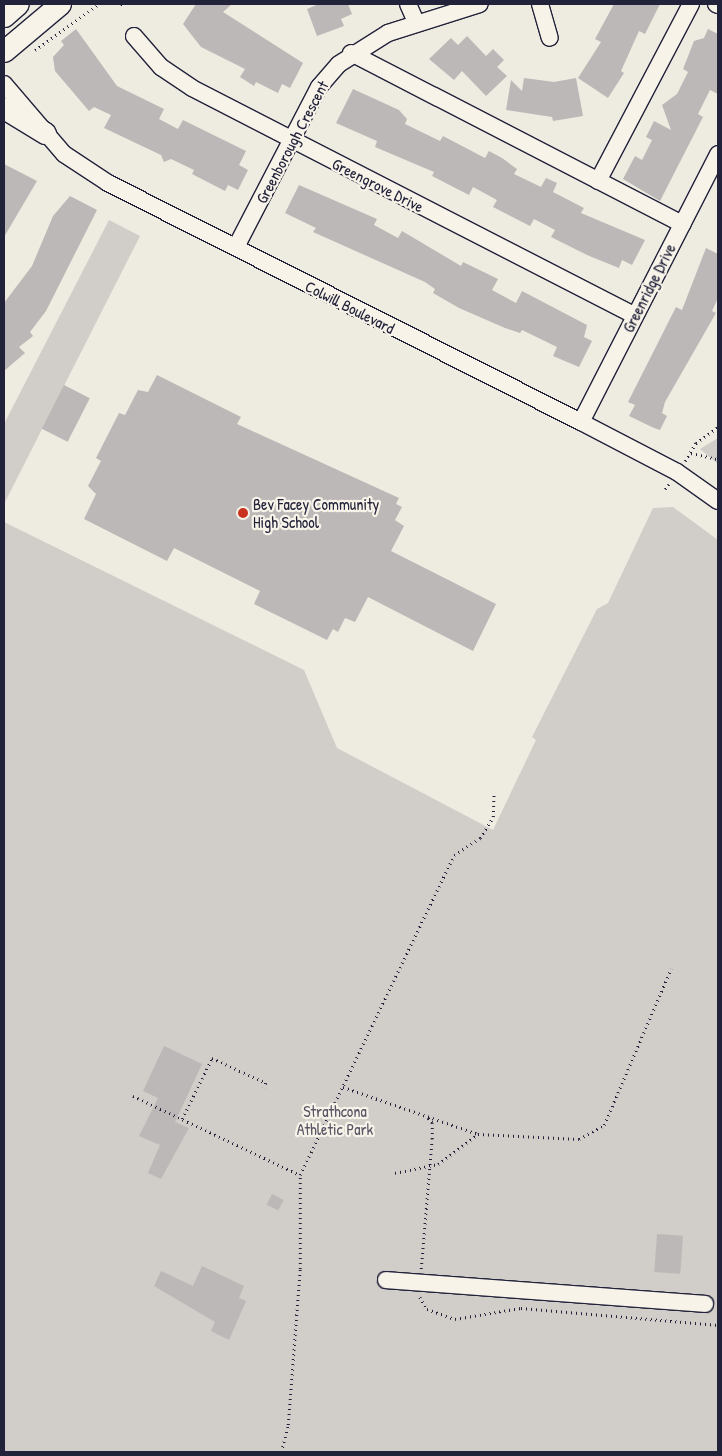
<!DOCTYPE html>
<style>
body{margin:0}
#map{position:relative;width:722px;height:1456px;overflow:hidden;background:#eeebe1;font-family:"Patrick Hand",sans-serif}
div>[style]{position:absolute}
.green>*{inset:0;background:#d1cdc9}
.building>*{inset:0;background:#bbb8b7;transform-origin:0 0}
.path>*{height:2.5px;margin-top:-1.25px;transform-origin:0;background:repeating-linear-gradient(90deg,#22223b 0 1px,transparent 0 5px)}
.roads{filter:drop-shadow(1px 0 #22223b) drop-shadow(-1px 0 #22223b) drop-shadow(0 1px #22223b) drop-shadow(0 -1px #22223b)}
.minor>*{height:16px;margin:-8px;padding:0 8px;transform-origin:8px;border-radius:8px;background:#f7f3e8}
.major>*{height:21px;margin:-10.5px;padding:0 10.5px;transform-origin:10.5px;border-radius:10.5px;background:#f7f3e8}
.dots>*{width:14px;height:14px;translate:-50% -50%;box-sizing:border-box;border:2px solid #f7f3e8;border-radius:50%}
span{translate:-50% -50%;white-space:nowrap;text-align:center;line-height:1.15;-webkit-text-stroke:4.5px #f7f3e8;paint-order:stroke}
.street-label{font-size:16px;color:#22223b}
.poi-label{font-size:16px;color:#22223b}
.left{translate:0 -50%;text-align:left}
.park-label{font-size:16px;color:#575566}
.frame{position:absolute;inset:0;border:5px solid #22223b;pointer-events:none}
</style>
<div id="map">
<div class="green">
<i style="clip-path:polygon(109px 220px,140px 236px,4px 504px,4px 424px)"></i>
<i style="clip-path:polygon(718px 438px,718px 464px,700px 449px)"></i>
<i style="clip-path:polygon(673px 507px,718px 540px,718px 1452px,4px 1452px,4px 522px,304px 670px,337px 748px,493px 830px,536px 740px,532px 737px,597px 609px,608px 603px,653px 508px)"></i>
</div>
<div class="building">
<i style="clip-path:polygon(196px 4px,232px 4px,223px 12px,303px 63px,290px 88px,282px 84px,278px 93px,256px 82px,254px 86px,240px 77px,245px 69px,201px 47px,183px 24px)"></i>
<i style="clip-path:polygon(319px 4px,348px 4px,352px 14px,341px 19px,344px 26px,317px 36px,307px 9px)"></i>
<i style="clip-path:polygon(614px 4px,660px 4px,645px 34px,639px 31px,621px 71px,624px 73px,608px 98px,578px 78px,601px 42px,595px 39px)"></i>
<i style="clip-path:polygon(76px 29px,117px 86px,164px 109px,159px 119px,178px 129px,183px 120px,246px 151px,239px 165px,248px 170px,238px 190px,228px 185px,225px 191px,192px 174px,194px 170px,171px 159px,164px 162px,161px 155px,104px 128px,111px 115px,94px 107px,89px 111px,55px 71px,53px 57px,64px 45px,61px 41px)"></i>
<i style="clip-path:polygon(708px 29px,718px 34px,718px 94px,710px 90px,698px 114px,703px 117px,660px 201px,623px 179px,635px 156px,642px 160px,652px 140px,646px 137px,654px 121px,671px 130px,662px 105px,677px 94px,688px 72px,683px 69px,694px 41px,704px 38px)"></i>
<i style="clip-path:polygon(467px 36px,486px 56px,493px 49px,504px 60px,497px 67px,507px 76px,486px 96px,462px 71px,454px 80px,429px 59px,451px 38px,458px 45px)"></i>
<i style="clip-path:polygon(524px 78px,554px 82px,576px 78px,583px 116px,553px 121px,552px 117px,506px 110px,511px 80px,522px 91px)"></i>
<i style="clip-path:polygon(353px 89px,399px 110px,407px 119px,405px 124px,440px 141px,443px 136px,485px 158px,489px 151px,502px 158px,517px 169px,514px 174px,541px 187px,546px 178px,557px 183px,553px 192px,584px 208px,581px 213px,645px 240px,632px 265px,622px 260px,619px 268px,587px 255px,551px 237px,555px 230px,534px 219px,530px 226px,493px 207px,497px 200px,473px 187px,469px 195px,432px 176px,434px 172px,375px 147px,377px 141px,336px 123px)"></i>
<i style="clip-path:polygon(4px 164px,37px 181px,4px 237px)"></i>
<i style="clip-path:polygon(299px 185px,377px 219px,374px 225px,398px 238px,402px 231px,461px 266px,463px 262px,498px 279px,492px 290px,516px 303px,522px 291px,587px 325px,584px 337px,592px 341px,579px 367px,553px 356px,557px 347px,522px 330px,520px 333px,505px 328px,459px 308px,433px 293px,435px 289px,425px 282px,313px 232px,316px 228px,285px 213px)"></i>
<i style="clip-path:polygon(70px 196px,97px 210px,46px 311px,30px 332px,33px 336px,19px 347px,25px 353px,4px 371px,4px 303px,32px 266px,53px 216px)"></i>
<i style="clip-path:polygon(706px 248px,718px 254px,718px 298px,712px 311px,716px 313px,665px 402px,662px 413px,667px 416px,660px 430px,654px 428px,629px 416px,635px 405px,628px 402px,676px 307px,682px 310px)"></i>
<i style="clip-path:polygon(157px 375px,241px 417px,237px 424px,399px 498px,396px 504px,402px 507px,395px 520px,404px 526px,391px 551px,496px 604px,473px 651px,368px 597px,355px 622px,345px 618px,338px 632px,333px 629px,327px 640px,254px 604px,260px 591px,174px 548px,167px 561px,84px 519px,96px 494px,88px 486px,101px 461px,96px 458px,119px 413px,125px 415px,138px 390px,148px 392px)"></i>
<i style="left:64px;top:385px;width:29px;height:49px;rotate:27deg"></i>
<i style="clip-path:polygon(164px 1046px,202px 1064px,175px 1122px,189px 1128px,161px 1179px,148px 1173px,160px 1145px,139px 1136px,158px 1098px,143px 1091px)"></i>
<i style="left:272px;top:1194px;width:13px;height:12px;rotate:27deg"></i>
<i style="left:657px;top:1234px;width:26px;height:38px;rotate:4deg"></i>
<i style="clip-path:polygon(202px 1266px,244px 1286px,239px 1298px,246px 1301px,229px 1340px,211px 1331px,215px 1322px,154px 1286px,161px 1271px,193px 1286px)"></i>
</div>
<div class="path">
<i style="left:122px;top:4px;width:4px;rotate:63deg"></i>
<i style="left:35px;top:50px;width:79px;rotate:-35.7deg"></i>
<i style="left:691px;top:453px;width:28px;rotate:13deg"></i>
<i style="left:685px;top:461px;width:21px;rotate:-59deg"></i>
<i style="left:696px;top:443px;width:27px;rotate:-36deg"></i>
<i style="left:665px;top:489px;width:6px;rotate:-51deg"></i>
<i style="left:343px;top:1087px;width:143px;rotate:19.2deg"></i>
<i style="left:478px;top:1134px;width:101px;rotate:2.8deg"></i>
<i style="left:579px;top:1139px;width:29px;rotate:-29deg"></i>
<i style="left:604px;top:1125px;width:170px;rotate:-66.8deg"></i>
<i style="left:133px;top:1096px;width:185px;rotate:25.3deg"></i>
<i style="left:182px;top:1119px;width:68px;rotate:-63.8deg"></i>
<i style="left:212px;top:1058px;width:60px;rotate:24.8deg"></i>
<i style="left:266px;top:1083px;width:5px;rotate:112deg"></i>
<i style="left:395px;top:1173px;width:44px;rotate:-11.8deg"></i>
<i style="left:438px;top:1164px;width:50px;rotate:-36.9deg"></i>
<i style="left:421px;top:1269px;width:130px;rotate:-85.2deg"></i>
<i style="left:432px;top:1139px;width:16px;rotate:-90deg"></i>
<i style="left:432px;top:1123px;width:9px;rotate:-131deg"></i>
<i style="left:420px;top:1297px;width:14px;rotate:60deg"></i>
<i style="left:427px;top:1309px;width:30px;rotate:20deg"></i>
<i style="left:455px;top:1319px;width:67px;rotate:-9.5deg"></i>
<i style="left:521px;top:1308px;width:198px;rotate:4.9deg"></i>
<i style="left:281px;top:1452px;width:28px;rotate:-75deg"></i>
<i style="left:288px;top:1425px;width:156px;rotate:-85.6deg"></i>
<i style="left:300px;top:1269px;width:94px;rotate:-90deg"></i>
<i style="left:300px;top:1175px;width:355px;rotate:-64.3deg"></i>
<i style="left:454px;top:855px;width:31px;rotate:-33deg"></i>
<i style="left:480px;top:838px;width:25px;rotate:-58deg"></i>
<i style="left:493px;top:817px;width:23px;rotate:-88deg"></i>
</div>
<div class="roads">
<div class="minor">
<i style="left:408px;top:4px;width:20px;rotate:66deg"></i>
<i style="left:540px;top:4px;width:35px;rotate:74deg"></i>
<i style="left:716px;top:4px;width:2px;rotate:27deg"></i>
<i style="left:134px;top:36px;width:41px;rotate:48.9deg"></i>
<i style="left:161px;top:67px;width:37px;rotate:34deg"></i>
<i style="left:192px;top:88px;width:498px;rotate:27.2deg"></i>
<i style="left:351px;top:53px;width:373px;rotate:27.3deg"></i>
<i style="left:4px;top:84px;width:92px;rotate:49.4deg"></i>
<i style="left:64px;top:154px;width:53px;rotate:33.4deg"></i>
<i style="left:108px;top:183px;width:530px;rotate:26.81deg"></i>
<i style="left:581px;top:422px;width:108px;rotate:27.5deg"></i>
<i style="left:677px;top:472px;width:50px;rotate:35.3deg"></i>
<i style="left:598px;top:181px;width:200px;rotate:-62.3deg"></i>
<i style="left:236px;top:247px;width:180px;rotate:-62.6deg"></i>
<i style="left:319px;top:87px;width:30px;rotate:-49deg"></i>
<i style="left:339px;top:64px;width:58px;rotate:-32.3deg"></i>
<i style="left:388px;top:33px;width:96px;rotate:-17.5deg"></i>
<i style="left:581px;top:422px;width:301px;rotate:-62.9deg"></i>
<i style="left:386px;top:1280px;width:320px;rotate:4.3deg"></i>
</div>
<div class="major">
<i style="left:4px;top:16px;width:18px;rotate:-41deg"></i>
<i style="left:4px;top:51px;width:73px;rotate:-40deg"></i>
<i style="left:4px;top:108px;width:48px;rotate:31.4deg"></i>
</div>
</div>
<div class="dots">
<i style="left:243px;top:513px;background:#c8321e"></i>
</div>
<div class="street-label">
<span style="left:292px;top:142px;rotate:-62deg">Greenborough Crescent</span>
<span style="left:378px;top:185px;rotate:27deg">Greengrove Drive</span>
<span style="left:649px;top:288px;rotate:-63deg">Greenridge Drive</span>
<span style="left:350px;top:307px;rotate:27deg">Colwill Boulevard</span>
</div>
<div class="poi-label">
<span class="left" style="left:253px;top:513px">Bev Facey Community<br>High School</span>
</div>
<div class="park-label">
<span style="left:335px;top:1120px">Strathcona<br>Athletic Park</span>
</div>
<div class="frame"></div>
</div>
